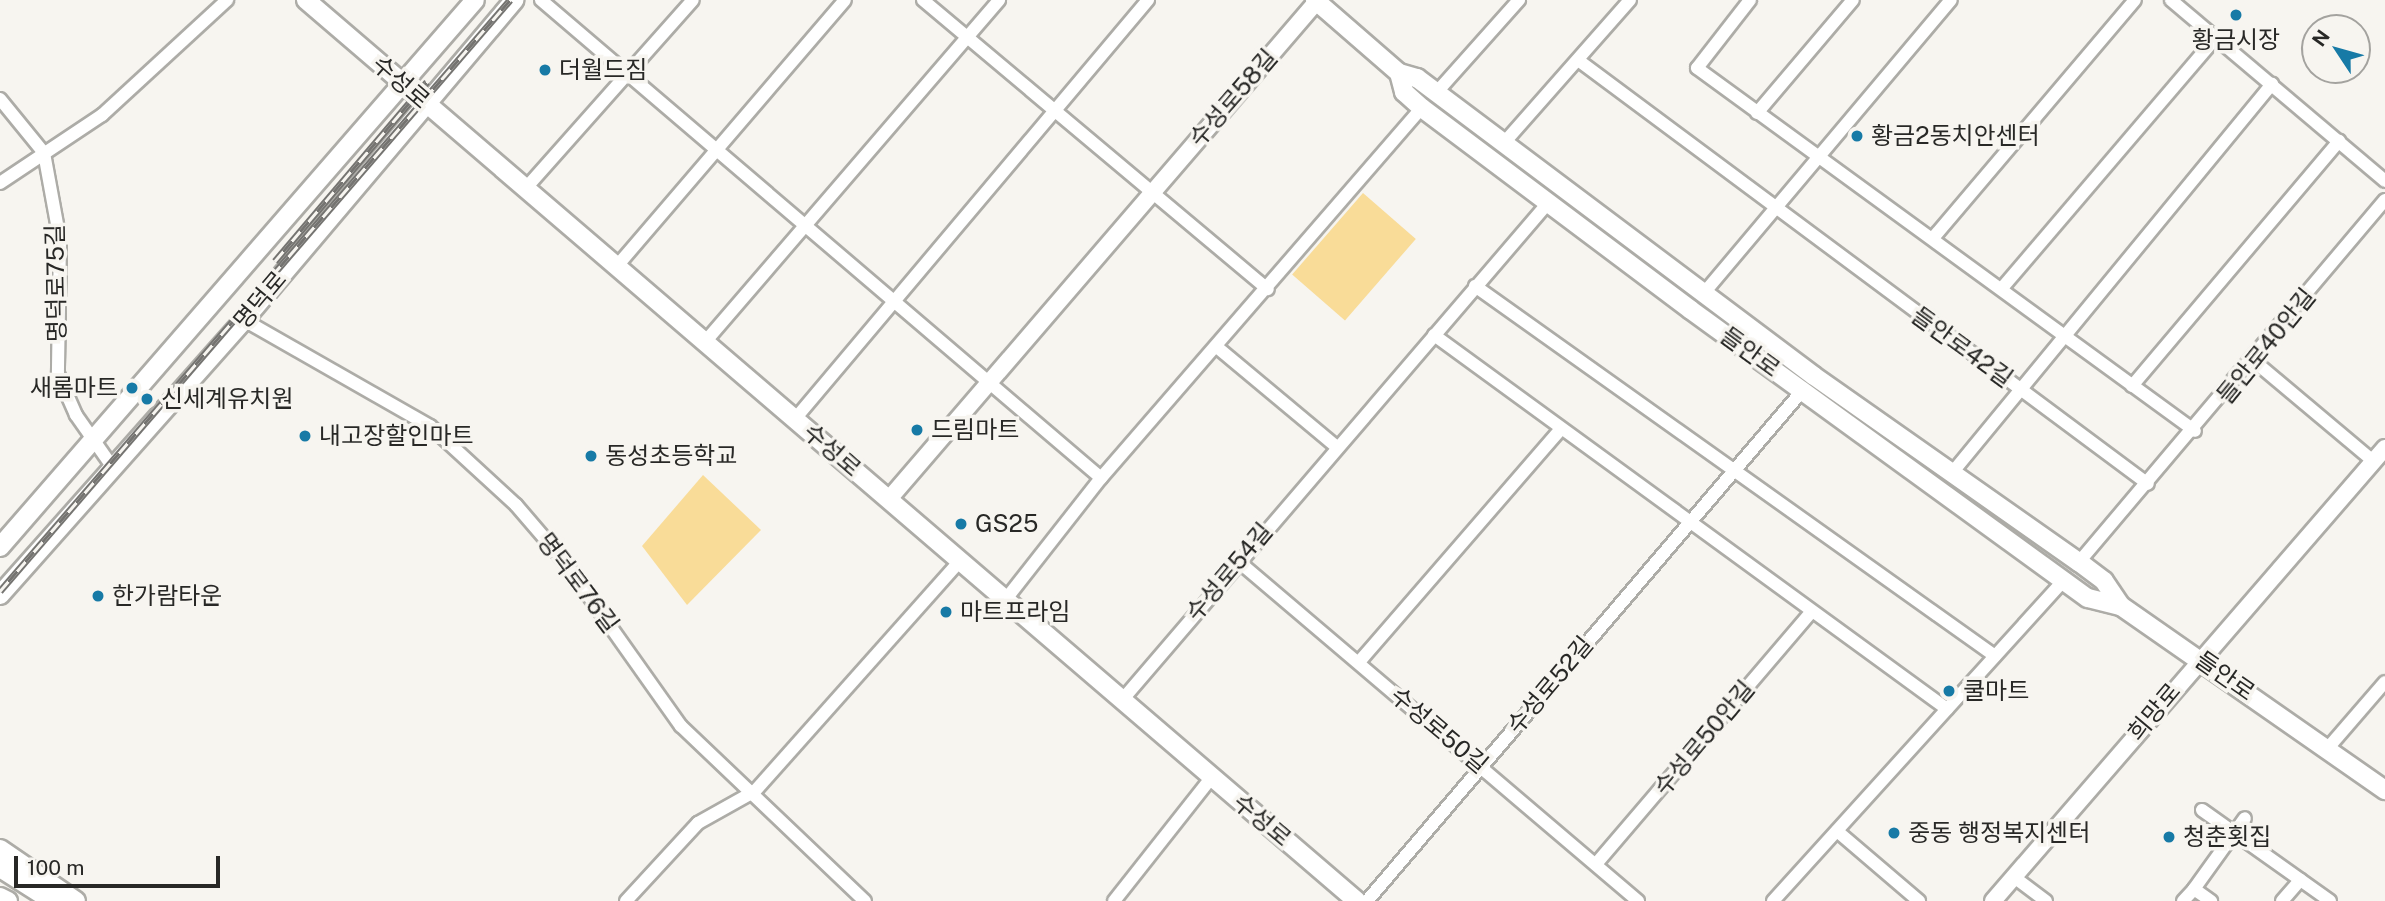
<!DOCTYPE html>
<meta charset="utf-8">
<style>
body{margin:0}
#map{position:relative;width:2385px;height:901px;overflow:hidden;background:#f7f5f0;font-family:"Public Sans","Noto Sans KR",sans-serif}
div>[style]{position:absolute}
.green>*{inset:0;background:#f9dc98;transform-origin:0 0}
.roads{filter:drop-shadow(2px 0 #adaca7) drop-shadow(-2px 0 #adaca7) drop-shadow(0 2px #adaca7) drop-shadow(0 -2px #adaca7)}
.minor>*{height:12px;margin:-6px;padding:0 6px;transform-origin:6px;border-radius:6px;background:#fff}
.tertiary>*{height:16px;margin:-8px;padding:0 8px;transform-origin:8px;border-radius:8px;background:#fff}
.secondary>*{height:18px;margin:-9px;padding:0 9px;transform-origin:9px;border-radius:9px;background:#fff}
.rail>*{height:7px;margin-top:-3.5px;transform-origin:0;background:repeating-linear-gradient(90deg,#f7f5f0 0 13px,#757471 0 26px);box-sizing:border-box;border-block:2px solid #757471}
.dots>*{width:19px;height:19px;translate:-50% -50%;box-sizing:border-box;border:4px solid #f7f5f0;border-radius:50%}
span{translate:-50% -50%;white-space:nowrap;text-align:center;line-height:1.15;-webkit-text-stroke:7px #f7f5f0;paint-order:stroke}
.poi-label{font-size:24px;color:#282826}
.left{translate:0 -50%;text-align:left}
.right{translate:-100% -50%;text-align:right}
.street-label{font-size:24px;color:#282826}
.north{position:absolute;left:2301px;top:14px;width:70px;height:70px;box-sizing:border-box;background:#f7f5f0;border:2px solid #a4a39f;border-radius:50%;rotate:306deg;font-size:19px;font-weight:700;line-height:28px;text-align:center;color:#282826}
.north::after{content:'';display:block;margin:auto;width:24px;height:32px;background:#177aa6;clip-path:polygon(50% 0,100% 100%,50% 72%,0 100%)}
.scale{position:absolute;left:14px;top:856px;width:206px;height:32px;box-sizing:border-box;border:4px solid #282826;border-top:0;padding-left:9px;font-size:21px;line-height:24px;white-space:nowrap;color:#282826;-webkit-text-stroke:5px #f7f5f0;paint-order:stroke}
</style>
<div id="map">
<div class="green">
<i style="left:1363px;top:193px;width:70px;height:108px;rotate:41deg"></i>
<i style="clip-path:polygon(703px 475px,761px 530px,687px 605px,642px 546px)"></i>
</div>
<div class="roads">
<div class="minor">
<i style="left:541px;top:0;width:736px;rotate:40.48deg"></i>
<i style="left:923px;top:0;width:450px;rotate:40deg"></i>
<i style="left:1750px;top:0;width:86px;rotate:127.9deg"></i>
<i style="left:1697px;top:68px;width:616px;rotate:36.09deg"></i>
<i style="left:2171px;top:0;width:280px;rotate:40.2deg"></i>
<i style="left:1578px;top:60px;width:710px;rotate:36.64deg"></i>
<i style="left:1436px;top:93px;width:125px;rotate:-48.3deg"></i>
<i style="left:0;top:99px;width:70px;rotate:50.8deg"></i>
<i style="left:44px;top:153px;width:88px;rotate:79.6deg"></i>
<i style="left:60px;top:240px;width:134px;rotate:90.9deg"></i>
<i style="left:58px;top:374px;width:45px;rotate:66.3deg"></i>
<i style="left:76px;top:415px;width:66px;rotate:54.9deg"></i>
<i style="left:1757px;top:113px;width:148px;rotate:-49.7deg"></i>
<i style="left:1503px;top:144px;width:192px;rotate:-48.6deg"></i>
<i style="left:0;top:183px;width:123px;rotate:-33.7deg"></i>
<i style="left:102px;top:115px;width:170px;rotate:-42.6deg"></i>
<i style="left:526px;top:188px;width:251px;rotate:-48.4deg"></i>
<i style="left:1933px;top:238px;width:312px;rotate:-49.7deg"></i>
<i style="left:617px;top:266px;width:350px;rotate:-49.4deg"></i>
<i style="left:1475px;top:286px;width:638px;rotate:35.43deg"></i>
<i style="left:2002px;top:288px;width:330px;rotate:-49.5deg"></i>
<i style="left:1704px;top:293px;width:383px;rotate:-49.9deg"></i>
<i style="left:244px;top:320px;width:214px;rotate:29.7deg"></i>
<i style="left:430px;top:426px;width:117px;rotate:42.6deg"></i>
<i style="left:516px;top:505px;width:74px;rotate:49.4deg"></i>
<i style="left:564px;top:561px;width:202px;rotate:54.7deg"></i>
<i style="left:681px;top:726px;width:254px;rotate:43.6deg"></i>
<i style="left:1434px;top:335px;width:635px;rotate:36.09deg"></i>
<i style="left:705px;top:342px;width:451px;rotate:-49.3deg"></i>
<i style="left:1218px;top:348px;width:155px;rotate:39.8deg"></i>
<i style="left:2254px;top:361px;width:155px;rotate:40deg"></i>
<i style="left:2132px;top:386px;width:321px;rotate:-49.8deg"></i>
<i style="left:795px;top:419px;width:548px;rotate:-49.89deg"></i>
<i style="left:1952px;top:473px;width:504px;rotate:-50.56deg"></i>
<i style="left:1238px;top:561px;width:525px;rotate:40.36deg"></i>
<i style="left:2079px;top:562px;width:474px;rotate:-49.8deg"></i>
<i style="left:1006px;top:599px;width:154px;rotate:-51.9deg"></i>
<i style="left:1101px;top:478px;width:490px;rotate:-49.1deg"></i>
<i style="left:1359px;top:662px;width:307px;rotate:-49.1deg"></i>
<i style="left:1123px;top:699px;width:653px;rotate:-49.41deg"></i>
<i style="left:2328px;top:748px;width:87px;rotate:-49.2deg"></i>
<i style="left:2202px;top:810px;width:157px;rotate:35.4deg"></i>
<i style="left:1837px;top:831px;width:108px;rotate:40.5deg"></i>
<i style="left:1596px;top:864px;width:331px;rotate:-49.5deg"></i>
<i style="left:2014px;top:877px;width:40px;rotate:37deg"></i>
<i style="left:2194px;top:889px;width:87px;rotate:-54.3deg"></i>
<i style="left:626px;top:901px;width:106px;rotate:-47.3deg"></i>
<i style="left:698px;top:823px;width:65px;rotate:-29.3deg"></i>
<i style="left:755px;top:791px;width:310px;rotate:-48.3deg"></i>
<i style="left:1114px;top:901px;width:158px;rotate:-51.7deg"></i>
<i style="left:1367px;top:901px;width:672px;rotate:-49.53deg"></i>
<i style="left:1773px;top:901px;width:435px;rotate:-47.8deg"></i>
<i style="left:2183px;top:901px;width:16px;rotate:-47deg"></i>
<i style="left:2194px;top:889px;width:21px;rotate:35deg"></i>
<i style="left:2282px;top:901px;width:28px;rotate:-49deg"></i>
</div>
<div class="tertiary">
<i style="left:889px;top:499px;width:658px;rotate:-49.31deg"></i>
<i style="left:1993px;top:901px;width:599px;rotate:-49.13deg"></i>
</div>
<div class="secondary">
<i style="left:306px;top:0;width:1384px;rotate:40.61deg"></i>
<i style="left:1315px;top:0;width:111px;rotate:41deg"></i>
<i style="left:1399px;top:73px;width:19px;rotate:16deg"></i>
<i style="left:1417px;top:78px;width:496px;rotate:36.9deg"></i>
<i style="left:1814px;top:376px;width:324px;rotate:35.1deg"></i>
<i style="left:2079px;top:562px;width:31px;rotate:37deg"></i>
<i style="left:2104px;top:581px;width:30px;rotate:56deg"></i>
<i style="left:1399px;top:73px;width:20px;rotate:75deg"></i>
<i style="left:1404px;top:92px;width:24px;rotate:42deg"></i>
<i style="left:1422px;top:108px;width:336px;rotate:36.9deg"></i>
<i style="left:1691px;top:310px;width:490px;rotate:36deg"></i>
<i style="left:2088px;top:598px;width:34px;rotate:14deg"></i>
<i style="left:2121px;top:606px;width:322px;rotate:34.9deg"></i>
<i style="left:0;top:547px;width:724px;rotate:-49.03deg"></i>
<i style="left:0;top:595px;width:368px;rotate:-48.4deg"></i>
<i style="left:244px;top:320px;width:419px;rotate:-49.8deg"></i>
<i style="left:0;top:849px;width:92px;rotate:34.4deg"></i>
<i style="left:0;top:868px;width:62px;rotate:32.4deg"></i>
<i style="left:0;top:897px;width:9px;rotate:27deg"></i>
</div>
</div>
<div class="rail">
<i style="left:275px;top:261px;width:235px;rotate:-49.7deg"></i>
<i style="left:0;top:591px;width:781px;rotate:-49.21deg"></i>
</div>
<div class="dots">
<i style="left:2236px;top:15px;background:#177aa6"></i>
<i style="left:545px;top:70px;background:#177aa6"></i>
<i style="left:1857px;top:136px;background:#177aa6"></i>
<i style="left:132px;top:388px;background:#177aa6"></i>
<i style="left:147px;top:399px;background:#177aa6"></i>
<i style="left:917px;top:430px;background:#177aa6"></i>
<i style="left:305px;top:436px;background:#177aa6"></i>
<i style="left:591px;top:456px;background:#177aa6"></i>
<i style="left:961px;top:524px;background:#177aa6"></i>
<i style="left:98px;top:596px;background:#177aa6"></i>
<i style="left:946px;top:612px;background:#177aa6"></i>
<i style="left:1949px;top:691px;background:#177aa6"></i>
<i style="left:1894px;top:833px;background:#177aa6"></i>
<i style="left:2169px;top:837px;background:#177aa6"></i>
</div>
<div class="poi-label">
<span style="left:2236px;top:40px">황금시장</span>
<span class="left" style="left:559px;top:70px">더월드짐</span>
<span class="left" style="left:1871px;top:136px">황금2동치안센터</span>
<span class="right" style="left:118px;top:388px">새롬마트</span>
<span class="left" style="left:161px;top:399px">신세계유치원</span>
<span class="left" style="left:931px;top:430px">드림마트</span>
<span class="left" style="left:319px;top:436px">내고장할인마트</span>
<span class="left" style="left:605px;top:456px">동성초등학교</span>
<span class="left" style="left:975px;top:524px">GS25</span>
<span class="left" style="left:112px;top:596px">한가람타운</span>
<span class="left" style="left:960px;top:612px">마트프라임</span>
<span class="left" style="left:1963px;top:691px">쿨마트</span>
<span class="left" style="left:1908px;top:833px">중동 행정복지센터</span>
<span class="left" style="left:2183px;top:837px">청춘횟집</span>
</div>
<div class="street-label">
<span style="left:401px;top:82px;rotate:41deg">수성로</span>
<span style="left:1233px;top:98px;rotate:-49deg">수성로58길</span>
<span style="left:56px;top:283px;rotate:-91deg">명덕로75길</span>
<span style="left:260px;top:300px;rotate:-50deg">명덕로</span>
<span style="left:2266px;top:346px;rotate:-51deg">들안로40안길</span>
<span style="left:1962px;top:347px;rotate:36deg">들안로42길</span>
<span style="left:1750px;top:352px;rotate:36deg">들안로</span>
<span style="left:832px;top:450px;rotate:41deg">수성로</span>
<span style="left:1229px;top:572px;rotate:-50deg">수성로54길</span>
<span style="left:578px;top:583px;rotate:53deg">명덕로76길</span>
<span style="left:2225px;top:676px;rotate:35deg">들안로</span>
<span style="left:1550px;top:685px;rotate:-50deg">수성로52길</span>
<span style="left:2154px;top:712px;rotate:-50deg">희망로</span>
<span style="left:1439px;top:730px;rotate:40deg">수성로50길</span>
<span style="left:1704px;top:738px;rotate:-50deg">수성로50안길</span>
<span style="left:1262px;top:820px;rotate:40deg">수성로</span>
</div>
<div class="north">N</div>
<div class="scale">100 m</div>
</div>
